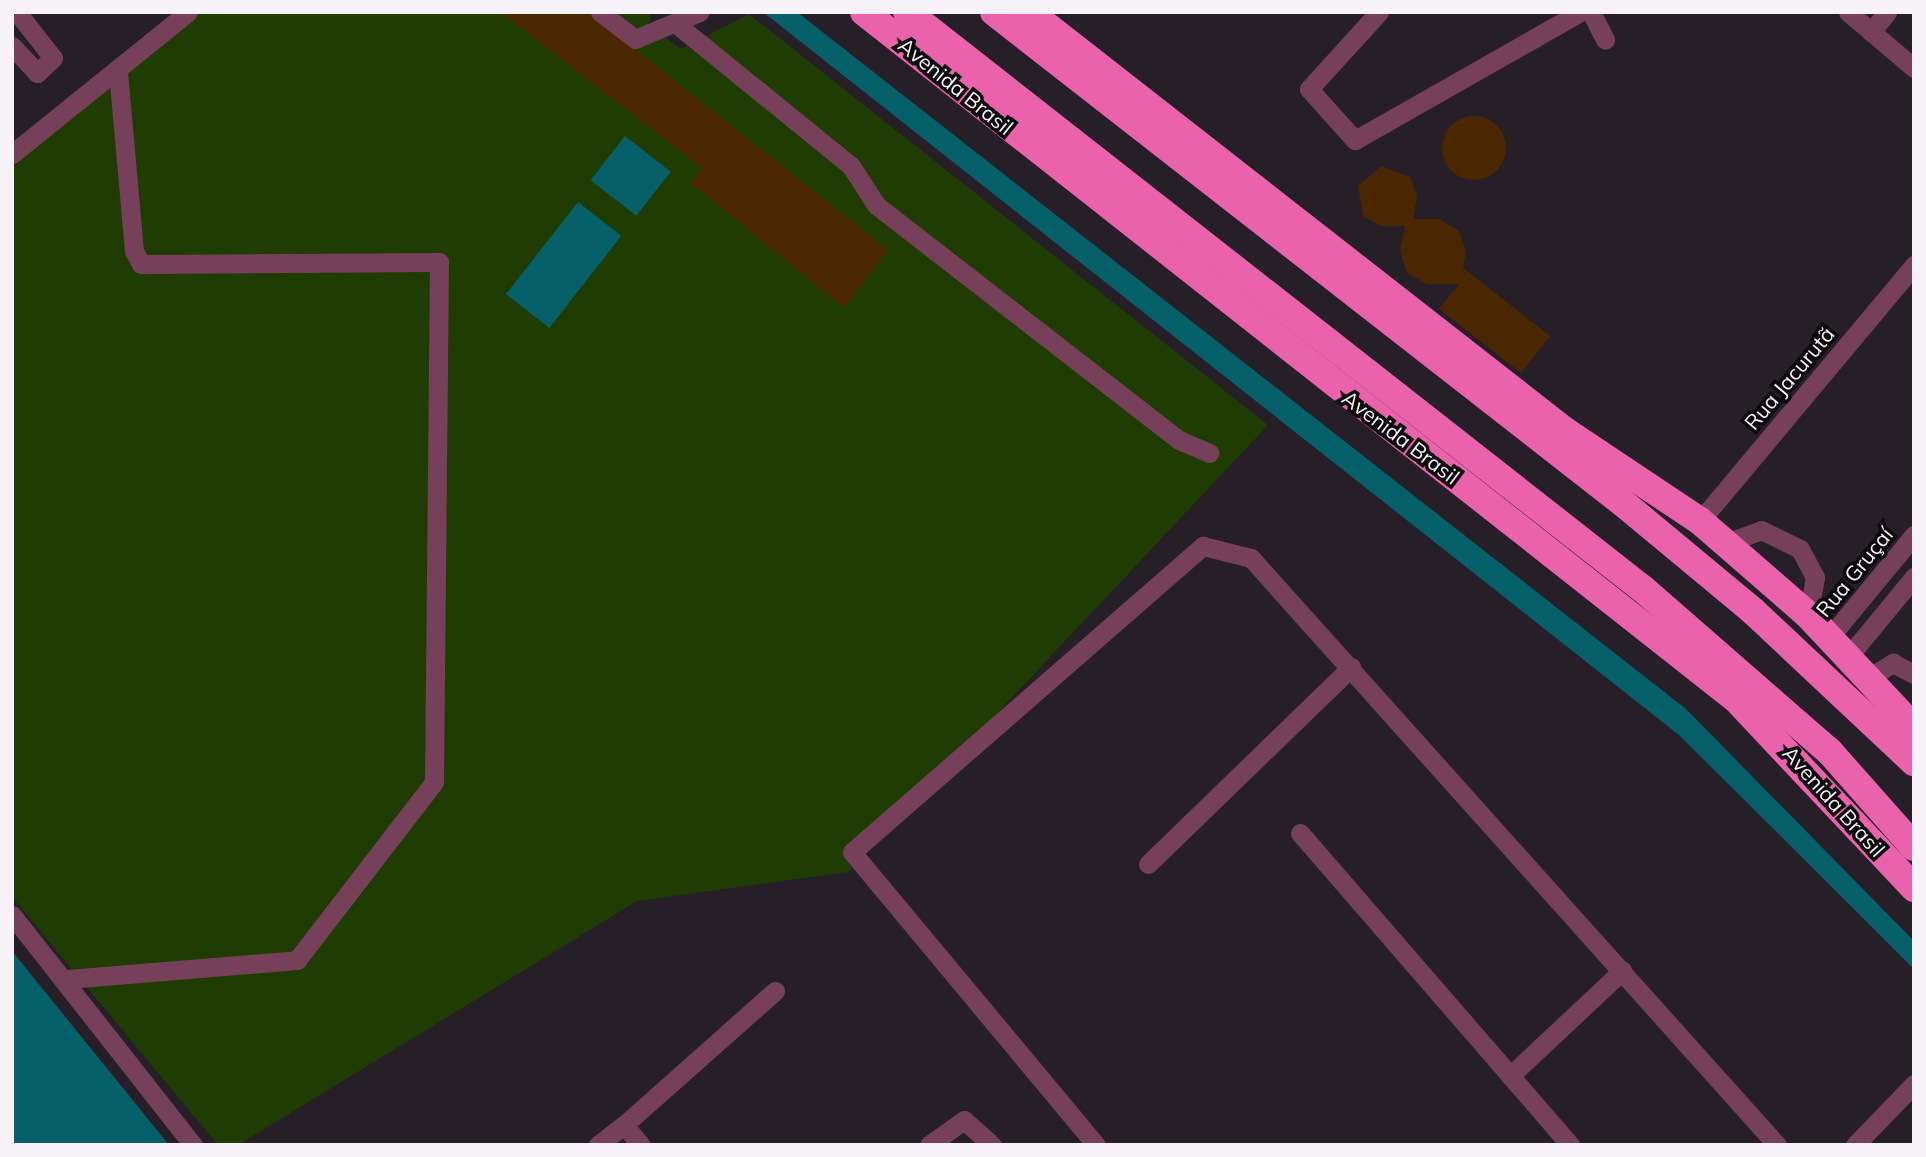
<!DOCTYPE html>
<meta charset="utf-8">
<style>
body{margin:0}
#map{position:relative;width:1926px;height:1157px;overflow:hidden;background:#271f28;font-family:Mulish,sans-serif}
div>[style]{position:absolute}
.green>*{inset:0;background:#1f3c02}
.water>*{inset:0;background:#06606a;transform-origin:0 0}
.building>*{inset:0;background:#4b2700}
.round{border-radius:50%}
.minor>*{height:19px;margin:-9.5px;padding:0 9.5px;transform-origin:9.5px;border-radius:9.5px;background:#76405b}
.highway>*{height:28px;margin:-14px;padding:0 14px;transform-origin:14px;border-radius:14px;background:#ea62ab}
span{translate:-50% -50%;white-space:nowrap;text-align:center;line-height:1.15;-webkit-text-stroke:7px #0d0a0e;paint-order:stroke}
.street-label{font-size:21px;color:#f7f2f8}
.frame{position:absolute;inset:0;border:14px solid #f7f2f8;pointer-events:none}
</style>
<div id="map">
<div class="green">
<i style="clip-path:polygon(197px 12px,651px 12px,649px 25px,681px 49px,749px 14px,1268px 425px,848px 872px,637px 901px,238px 1145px,218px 1145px,12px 897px,12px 165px)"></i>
</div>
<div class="water">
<i style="clip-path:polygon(763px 12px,797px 12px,1686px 709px,1914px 941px,1914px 969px,1679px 735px)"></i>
<i style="left:625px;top:136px;width:58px;height:56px;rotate:38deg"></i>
<i style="left:578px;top:202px;width:55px;height:117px;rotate:38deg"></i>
<i style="clip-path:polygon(12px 951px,169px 1145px,12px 1145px)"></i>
</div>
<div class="building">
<i style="clip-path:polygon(500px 12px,588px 12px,888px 250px,844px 308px,691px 183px,702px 168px)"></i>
<i class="round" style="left:1442px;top:116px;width:64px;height:64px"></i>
<i style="clip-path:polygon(1381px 166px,1410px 177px,1417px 196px,1413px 219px,1439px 219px,1459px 231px,1466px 252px,1463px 268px,1550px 336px,1521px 373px,1439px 309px,1459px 284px,1427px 284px,1407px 273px,1400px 251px,1405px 226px,1381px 226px,1363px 216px,1358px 186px)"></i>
</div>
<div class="minor">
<i style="left:600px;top:12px;width:44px;rotate:37.6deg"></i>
<i style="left:635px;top:39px;width:70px;rotate:-22.6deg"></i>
<i style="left:1379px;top:12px;width:104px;rotate:132.3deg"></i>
<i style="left:1309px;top:89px;width:69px;rotate:48deg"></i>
<i style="left:1355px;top:140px;width:259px;rotate:-29.6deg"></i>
<i style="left:1591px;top:12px;width:31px;rotate:63deg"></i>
<i style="left:1848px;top:12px;width:87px;rotate:40.3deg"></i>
<i style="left:675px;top:23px;width:227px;rotate:39.1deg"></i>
<i style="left:851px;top:166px;width:46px;rotate:57.3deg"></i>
<i style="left:876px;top:205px;width:383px;rotate:37.8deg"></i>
<i style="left:1179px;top:440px;width:33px;rotate:23deg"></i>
<i style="left:1871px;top:32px;width:26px;rotate:-51deg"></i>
<i style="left:12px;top:46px;width:37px;rotate:47deg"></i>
<i style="left:37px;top:73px;width:22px;rotate:-43deg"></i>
<i style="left:53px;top:58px;width:58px;rotate:-128deg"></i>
<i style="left:12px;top:154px;width:226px;rotate:-38.9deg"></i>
<i style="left:1700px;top:521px;width:334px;rotate:-50.1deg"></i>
<i style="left:1726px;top:543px;width:37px;rotate:-20deg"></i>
<i style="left:1761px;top:530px;width:43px;rotate:26deg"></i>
<i style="left:1800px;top:549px;width:32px;rotate:62deg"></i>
<i style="left:1815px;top:577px;width:39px;rotate:100deg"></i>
<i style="left:1829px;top:638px;width:134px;rotate:-50.5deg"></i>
<i style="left:1848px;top:657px;width:104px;rotate:-50.5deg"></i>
<i style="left:1867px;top:679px;width:31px;rotate:-32deg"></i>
<i style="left:1893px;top:663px;width:24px;rotate:28deg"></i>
<i style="left:1300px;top:833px;width:413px;rotate:49.1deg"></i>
<i style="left:1148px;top:864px;width:283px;rotate:-44.1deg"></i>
<i style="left:12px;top:915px;width:293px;rotate:51.8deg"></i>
<i style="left:68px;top:979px;width:230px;rotate:-4.7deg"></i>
<i style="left:297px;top:960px;width:225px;rotate:-52.4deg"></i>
<i style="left:434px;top:782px;width:520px;rotate:-89.45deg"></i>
<i style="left:439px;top:262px;width:298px;rotate:179.6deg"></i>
<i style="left:141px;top:264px;width:15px;rotate:-118deg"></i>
<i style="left:134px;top:251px;width:182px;rotate:-95.1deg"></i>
<i style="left:1510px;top:1076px;width:154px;rotate:-43.2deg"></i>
<i style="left:624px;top:1125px;width:202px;rotate:-41.6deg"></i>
<i style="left:598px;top:1145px;width:33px;rotate:-38deg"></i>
<i style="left:624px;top:1125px;width:26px;rotate:50deg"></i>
<i style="left:929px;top:1145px;width:43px;rotate:-35.5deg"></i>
<i style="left:964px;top:1120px;width:38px;rotate:42deg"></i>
<i style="left:1096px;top:1145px;width:381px;rotate:-129.8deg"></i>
<i style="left:852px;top:852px;width:466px;rotate:-41.1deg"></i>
<i style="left:1203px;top:546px;width:49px;rotate:14deg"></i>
<i style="left:1251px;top:558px;width:788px;rotate:48.14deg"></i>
<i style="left:1855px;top:1145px;width:85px;rotate:-46deg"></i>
</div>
<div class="highway">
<i style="left:864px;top:12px;width:1110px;rotate:38.23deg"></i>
<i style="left:1736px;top:699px;width:260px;rotate:46.7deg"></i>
<i style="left:907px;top:12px;width:935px;rotate:38.1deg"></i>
<i style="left:1643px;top:589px;width:247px;rotate:41.1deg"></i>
<i style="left:1829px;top:751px;width:128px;rotate:48.5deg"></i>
<i style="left:994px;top:12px;width:798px;rotate:37.98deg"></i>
<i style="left:1623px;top:503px;width:169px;rotate:39.7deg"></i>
<i style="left:1753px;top:611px;width:221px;rotate:43.2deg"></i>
<i style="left:1029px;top:12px;width:680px;rotate:38.02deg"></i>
<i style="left:1565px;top:431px;width:162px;rotate:33.7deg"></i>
<i style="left:1700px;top:521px;width:143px;rotate:41deg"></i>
<i style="left:1808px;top:615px;width:155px;rotate:46.8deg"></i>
</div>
<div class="street-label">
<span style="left:956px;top:86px;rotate:39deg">Avenida Brasil</span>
<span style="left:1789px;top:378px;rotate:-50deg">Rua Jacurutã</span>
<span style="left:1401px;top:437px;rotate:37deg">Avenida Brasil</span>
<span style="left:1854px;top:572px;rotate:-51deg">Rua Gruçaí</span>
<span style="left:1834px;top:801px;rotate:48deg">Avenida Brasil</span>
</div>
<div class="frame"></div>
</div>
